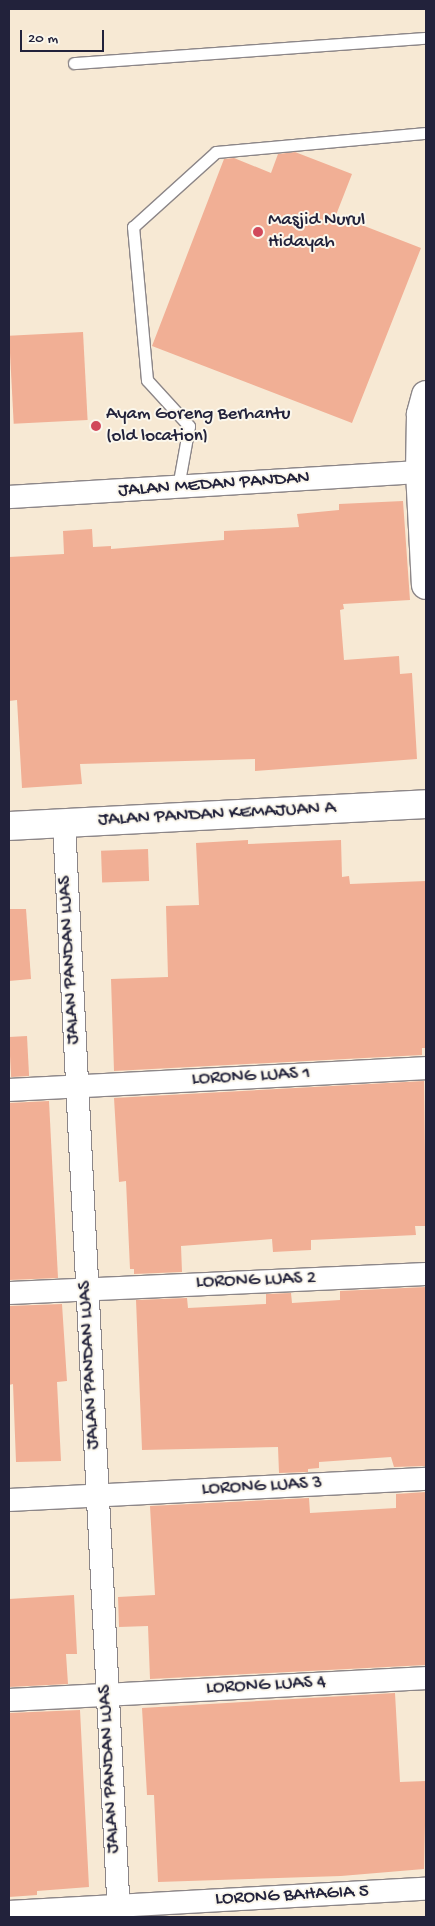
<!DOCTYPE html>
<style>
body{margin:0}
#map{position:relative;width:435px;height:1926px;overflow:hidden;background:#f7e9d4;font-family:"Gochi Hand",sans-serif}
div>[style]{position:absolute}
.building>*{inset:0;background:#f1af95;transform-origin:0 0}
.roads{filter:drop-shadow(1px 0 #8c8688) drop-shadow(-1px 0 #8c8688) drop-shadow(0 1px #8c8688) drop-shadow(0 -1px #8c8688)}
.lane>*{height:11px;margin:-5.5px;padding:0 5.5px;transform-origin:5.5px;border-radius:5.5px;background:#fff}
.street>*{height:22px;margin:-11px;padding:0 11px;transform-origin:11px;border-radius:11px;background:#fff}
.secondary>*{height:28px;margin:-14px;padding:0 14px;transform-origin:14px;border-radius:14px;background:#fff}
.dots>*{width:14px;height:14px;translate:-50% -50%;box-sizing:border-box;border:2px solid #fbf7ec;border-radius:50%}
span{translate:-50% -50%;white-space:nowrap;text-align:center;line-height:1.15;-webkit-text-stroke:4px #fbf7ec;paint-order:stroke}
.poi-label{font-size:19px;color:#22223b}
.left{translate:0 -50%;text-align:left}
.street-label{font-size:19px;color:#22223b}
.frame{position:absolute;inset:0;border:10px solid #22223b;pointer-events:none}
.scale{position:absolute;left:20px;top:30px;width:84px;height:22px;box-sizing:border-box;border:2px solid #22223b;border-top:0;padding-left:6px;font-size:15px;line-height:18px;white-space:nowrap;color:#22223b;-webkit-text-stroke:4px #fbf7ec;paint-order:stroke}
</style>
<div id="map">
<div class="building">
<i style="clip-path:polygon(295px 152px,352px 174px,336px 215px,421px 248px,352px 423px,152px 346px,224px 159px,234px 158px,271px 173px,278px 154px)"></i>
<i style="left:83px;top:332px;width:88px;height:74px;rotate:87deg"></i>
<i style="clip-path:polygon(403px 501px,410px 600px,343px 604px,344px 609px,340px 610px,344px 660px,399px 656px,400px 674px,412px 673px,417px 759px,255px 771px,255px 759px,80px 764px,82px 784px,22px 788px,17px 700px,9px 701px,9px 557px,64px 554px,63px 531px,92px 529px,93px 547px,111px 546px,111px 549px,224px 540px,224px 531px,299px 527px,297px 514px,339px 510px,339px 504px)"></i>
<i style="clip-path:polygon(248px 840px,248px 844px,341px 840px,342px 877px,349px 876px,350px 884px,426px 881px,426px 1048px,422px 1048px,422px 1055px,114px 1071px,111px 979px,168px 977px,166px 906px,199px 905px,196px 843px)"></i>
<i style="left:148px;top:849px;width:32px;height:47px;rotate:88deg"></i>
<i style="clip-path:polygon(9px 909px,26px 909px,31px 979px,9px 981px)"></i>
<i style="left:27px;top:1036px;width:40px;height:18px;rotate:87deg"></i>
<i style="clip-path:polygon(424px 1081px,426px 1226px,415px 1226px,416px 1235px,311px 1240px,311px 1250px,273px 1252px,272px 1239px,181px 1246px,182px 1272px,134px 1274px,134px 1269px,130px 1269px,126px 1181px,119px 1182px,114px 1098px)"></i>
<i style="clip-path:polygon(49px 1101px,58px 1278px,9px 1280px,9px 1103px)"></i>
<i style="clip-path:polygon(426px 1287px,426px 1466px,394px 1467px,391px 1457px,319px 1462px,319px 1468px,308px 1469px,308px 1472px,279px 1473px,278px 1447px,142px 1450px,136px 1300px,187px 1298px,188px 1308px,266px 1304px,266px 1294px,291px 1293px,292px 1303px,340px 1300px,340px 1291px)"></i>
<i style="clip-path:polygon(62px 1304px,67px 1381px,57px 1382px,61px 1461px,16px 1462px,13px 1384px,9px 1385px,9px 1306px)"></i>
<i style="clip-path:polygon(426px 1492px,426px 1665px,150px 1679px,148px 1626px,119px 1627px,118px 1597px,155px 1595px,150px 1506px,309px 1498px,310px 1513px,396px 1508px,396px 1494px)"></i>
<i style="clip-path:polygon(74px 1595px,77px 1654px,66px 1654px,68px 1684px,9px 1687px,9px 1599px)"></i>
<i style="clip-path:polygon(395px 1693px,400px 1782px,426px 1781px,424px 1869px,341px 1876px,158px 1882px,154px 1795px,147px 1795px,142px 1708px)"></i>
<i style="clip-path:polygon(80px 1710px,89px 1887px,37px 1891px,37px 1895px,9px 1897px,9px 1713px)"></i>
</div>
<div class="roads">
<div class="lane">
<i style="left:74px;top:63px;width:353px;rotate:-4.1deg"></i>
<i style="left:178px;top:487px;width:62px;rotate:-79.8deg"></i>
<i style="left:189px;top:426px;width:62px;rotate:-132.4deg"></i>
<i style="left:147px;top:380px;width:154px;rotate:-95.2deg"></i>
<i style="left:133px;top:227px;width:112px;rotate:-42.1deg"></i>
<i style="left:216px;top:152px;width:211px;rotate:-5.2deg"></i>
</div>
<div class="street">
<i style="left:9px;top:497px;width:412px;rotate:-3.5deg"></i>
<i style="left:64px;top:823px;width:1095px;rotate:87.12deg"></i>
<i style="left:9px;top:1090px;width:418px;rotate:-3deg"></i>
<i style="left:9px;top:1293px;width:417px;rotate:-2.6deg"></i>
<i style="left:9px;top:1500px;width:418px;rotate:-2.9deg"></i>
<i style="left:9px;top:1700px;width:418px;rotate:-3deg"></i>
<i style="left:9px;top:1912px;width:418px;rotate:-3.2deg"></i>
</div>
<div class="secondary">
<i style="left:426px;top:395px;width:20px;rotate:105deg"></i>
<i style="left:421px;top:414px;width:58px;rotate:91deg"></i>
<i style="left:420px;top:472px;width:113px;rotate:87deg"></i>
<i style="left:9px;top:826px;width:418px;rotate:-3deg"></i>
</div>
</div>
<div class="dots">
<i style="left:258px;top:232px;background:#d1495b"></i>
<i style="left:96px;top:426px;background:#d1495b"></i>
</div>
<div class="poi-label">
<span class="left" style="left:268px;top:232px">Masjid Nurul<br>Hidayah</span>
<span class="left" style="left:106px;top:426px">Ayam Goreng Berhantu<br>(old location)</span>
</div>
<div class="street-label">
<span style="left:214px;top:485px;rotate:-4deg">JALAN MEDAN PANDAN</span>
<span style="left:217px;top:815px;rotate:-3deg">JALAN PANDAN KEMAJUAN A</span>
<span style="left:70px;top:960px;rotate:-93deg">JALAN PANDAN LUAS</span>
<span style="left:251px;top:1077px;rotate:-3deg">LORONG LUAS 1</span>
<span style="left:256px;top:1281px;rotate:-2deg">LORONG LUAS 2</span>
<span style="left:90px;top:1365px;rotate:-93deg">JALAN PANDAN LUAS</span>
<span style="left:262px;top:1487px;rotate:-3deg">LORONG LUAS 3</span>
<span style="left:266px;top:1686px;rotate:-3deg">LORONG LUAS 4</span>
<span style="left:110px;top:1769px;rotate:-93deg">JALAN PANDAN LUAS</span>
<span style="left:292px;top:1896px;rotate:-3deg">LORONG BAHAGIA 5</span>
</div>
<div class="frame"></div>
<div class="scale">20 m</div>
</div>
